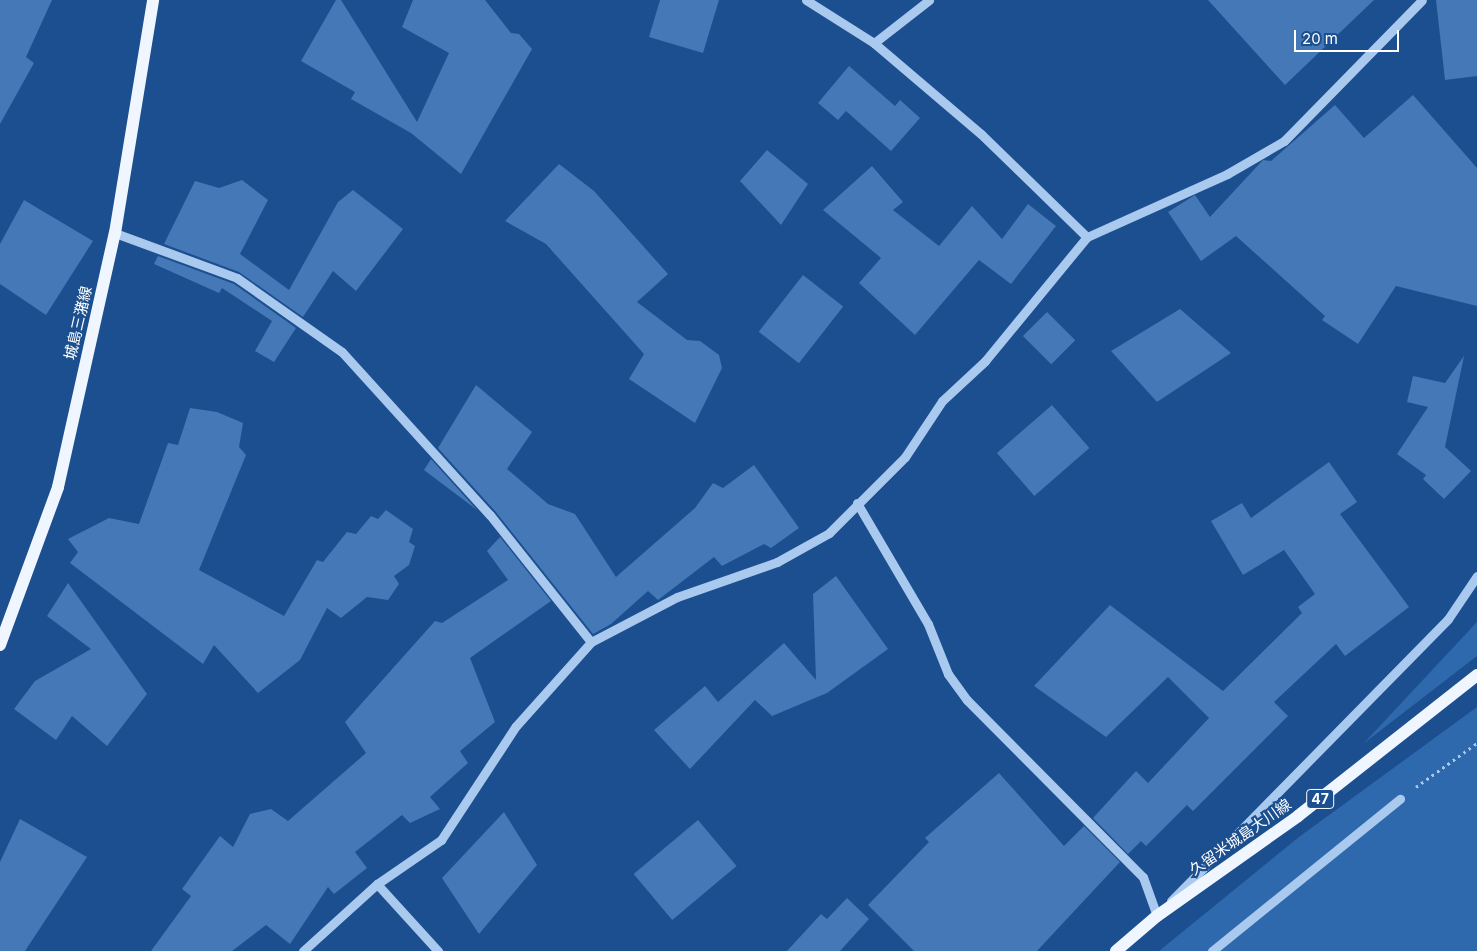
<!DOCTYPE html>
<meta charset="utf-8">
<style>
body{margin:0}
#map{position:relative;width:1477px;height:951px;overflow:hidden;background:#1b4f8f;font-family:Inter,"Noto Sans JP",sans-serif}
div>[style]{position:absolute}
.green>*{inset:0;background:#2e69ad}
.building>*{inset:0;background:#4478b7;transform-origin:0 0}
.path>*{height:3px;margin-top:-1.5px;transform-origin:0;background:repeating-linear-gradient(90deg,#a9c9ee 0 2.5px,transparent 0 6.5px)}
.minor>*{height:9px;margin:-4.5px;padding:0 4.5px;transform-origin:4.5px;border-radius:4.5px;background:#a9c9ee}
.major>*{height:12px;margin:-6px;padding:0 6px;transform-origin:6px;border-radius:6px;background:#f0f6ff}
span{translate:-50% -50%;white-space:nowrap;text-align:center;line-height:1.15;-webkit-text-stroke:4.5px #1b4f8f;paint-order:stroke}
.shield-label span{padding:1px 4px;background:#1b4f8f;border:1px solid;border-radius:4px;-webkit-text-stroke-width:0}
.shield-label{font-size:14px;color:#fff;font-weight:700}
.street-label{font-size:15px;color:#fff}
.scale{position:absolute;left:1294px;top:30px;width:105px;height:22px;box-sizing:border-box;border:2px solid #fff;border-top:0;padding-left:6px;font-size:15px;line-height:18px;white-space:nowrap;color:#fff;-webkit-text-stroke:4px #1b4f8f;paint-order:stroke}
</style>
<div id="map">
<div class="green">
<i style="clip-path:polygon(1477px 622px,1477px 656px,1363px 744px)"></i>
<i style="clip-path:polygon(1477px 707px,1477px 951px,1159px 951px,1299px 837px)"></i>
</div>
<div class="building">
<i style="clip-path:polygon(0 0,52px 0,26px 57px,34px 63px,0 124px)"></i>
<i style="clip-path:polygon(336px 0,341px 0,417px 122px,449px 53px,402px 27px,413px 0,485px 0,511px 33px,519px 34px,532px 49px,461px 174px,411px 133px,351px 99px,355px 92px,301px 61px)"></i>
<i style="clip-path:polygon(660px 0,719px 0,703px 53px,649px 37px)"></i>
<i style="clip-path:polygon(1208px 0,1374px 0,1285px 85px)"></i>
<i style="clip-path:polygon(1436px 0,1477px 0,1477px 76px,1445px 80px)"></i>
<i style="clip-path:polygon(849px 66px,895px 106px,900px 100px,920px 118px,891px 151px,846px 111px,838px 120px,818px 103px)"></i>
<i style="clip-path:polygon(1413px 95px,1477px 168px,1477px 306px,1396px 286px,1358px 344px,1322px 320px,1325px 316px,1236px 236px,1201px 261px,1168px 212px,1195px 195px,1210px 217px,1263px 160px,1271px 161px,1335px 105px,1364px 138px)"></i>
<i style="clip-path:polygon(767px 150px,808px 184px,781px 225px,740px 181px)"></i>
<i style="clip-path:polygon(559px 164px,594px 191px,668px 274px,637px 302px,687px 340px,700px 341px,719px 355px,722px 368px,695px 423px,629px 379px,644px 354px,546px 244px,505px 221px)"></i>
<i style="clip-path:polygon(872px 166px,903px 202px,893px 210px,939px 246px,972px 206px,1002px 239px,1028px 204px,1056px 226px,1011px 284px,979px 260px,915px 335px,859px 283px,881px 258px,823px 210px)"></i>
<i style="clip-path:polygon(242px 180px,268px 200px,240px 254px,289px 290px,338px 202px,353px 190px,403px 229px,356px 291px,333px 271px,303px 317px,239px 272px,164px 244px,195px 181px,219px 188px)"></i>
<i style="clip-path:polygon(24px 200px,93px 241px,46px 315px,0 284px,0 244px)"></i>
<i style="clip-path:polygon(158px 256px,234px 284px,296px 328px,274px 362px,255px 351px,272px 321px,222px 288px,219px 293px,154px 264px)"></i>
<i style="left:803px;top:275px;width:51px;height:72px;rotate:38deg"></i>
<i style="clip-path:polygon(1180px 309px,1231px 353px,1157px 402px,1111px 351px)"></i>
<i style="left:1047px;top:312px;width:40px;height:34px;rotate:45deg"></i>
<i style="clip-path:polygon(1464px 356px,1445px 447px,1471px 471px,1444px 499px,1423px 479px,1426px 475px,1397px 454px,1428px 407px,1407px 402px,1413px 376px,1445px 383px)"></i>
<i style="clip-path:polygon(476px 385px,532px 432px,507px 469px,548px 504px,575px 514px,616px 577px,695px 508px,713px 483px,723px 488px,754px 465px,799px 528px,771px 548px,764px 544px,722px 566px,714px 557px,658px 600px,648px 591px,611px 624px,593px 634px,495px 511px,438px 448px)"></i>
<i style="left:1052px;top:405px;width:57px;height:73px;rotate:49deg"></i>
<i style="clip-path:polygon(190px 408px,217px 412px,243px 423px,239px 447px,246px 455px,199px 570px,284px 616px,317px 560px,323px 562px,347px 532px,356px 534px,371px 516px,378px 519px,386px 510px,413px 529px,409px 542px,415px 546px,409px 565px,394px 576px,399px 584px,388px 600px,367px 597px,341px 618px,327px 608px,300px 660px,258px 693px,214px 645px,203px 664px,70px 563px,78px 552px,68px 539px,109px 518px,139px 524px,168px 443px,178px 445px)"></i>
<i style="clip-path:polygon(431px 459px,477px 510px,424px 470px)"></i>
<i style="clip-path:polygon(1329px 462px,1357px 502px,1340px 514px,1409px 607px,1345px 656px,1336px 644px,1274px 702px,1288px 716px,1193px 811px,1187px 805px,1146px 846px,1141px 841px,1128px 854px,1093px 818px,1136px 771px,1148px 783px,1209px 718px,1168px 677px,1106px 737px,1034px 686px,1110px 605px,1223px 691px,1302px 613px,1298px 607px,1315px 594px,1284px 550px,1243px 575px,1211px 521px,1242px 503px,1251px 518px)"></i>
<i style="clip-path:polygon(500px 537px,551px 601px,470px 658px,495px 722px,460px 751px,468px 763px,430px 797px,440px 809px,410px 823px,402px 815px,355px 852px,367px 868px,334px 894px,328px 887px,290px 944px,266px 925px,232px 951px,151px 951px,191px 896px,182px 889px,220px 836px,233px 847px,250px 814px,271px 809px,288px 821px,366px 753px,345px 722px,435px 621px,442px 623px,508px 580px,487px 551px)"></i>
<i style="clip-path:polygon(836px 576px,888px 649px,827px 693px,772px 716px,755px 700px,690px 769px,654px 730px,705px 686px,718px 702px,784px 643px,816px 680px,813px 594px)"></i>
<i style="clip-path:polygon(68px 583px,147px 694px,107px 746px,72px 716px,56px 740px,14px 709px,35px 681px,91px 649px,47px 616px)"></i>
<i style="clip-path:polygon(999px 773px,1064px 846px,1084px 826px,1120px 862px,1037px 951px,914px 951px,868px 905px,929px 842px,925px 838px)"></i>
<i style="clip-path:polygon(504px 812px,537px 865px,479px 934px,442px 878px)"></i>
<i style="clip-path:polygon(20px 819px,87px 857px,25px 951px,0 951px,0 862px)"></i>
<i style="left:698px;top:820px;width:60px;height:84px;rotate:50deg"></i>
<i style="clip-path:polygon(847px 898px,869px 919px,840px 951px,787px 951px,821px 914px,827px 919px)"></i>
</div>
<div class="path">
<i style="left:1416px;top:787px;width:75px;rotate:-35.8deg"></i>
</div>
<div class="minor">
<i style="left:806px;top:0;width:80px;rotate:32.3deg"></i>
<i style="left:874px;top:43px;width:140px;rotate:40.4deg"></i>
<i style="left:981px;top:134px;width:148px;rotate:44.2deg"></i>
<i style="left:874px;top:43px;width:70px;rotate:-38deg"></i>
<i style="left:115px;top:233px;width:130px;rotate:20.2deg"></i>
<i style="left:237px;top:278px;width:128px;rotate:35.2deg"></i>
<i style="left:342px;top:352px;width:220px;rotate:47.8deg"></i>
<i style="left:490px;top:515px;width:162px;rotate:51.5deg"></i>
<i style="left:857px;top:503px;width:140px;rotate:59.6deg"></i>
<i style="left:928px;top:624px;width:54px;rotate:68.2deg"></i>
<i style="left:948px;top:674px;width:32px;rotate:54deg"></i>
<i style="left:967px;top:700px;width:250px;rotate:45.2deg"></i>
<i style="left:1143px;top:877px;width:41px;rotate:70.3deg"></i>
<i style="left:1157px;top:916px;width:5px;rotate:-53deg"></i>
<i style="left:377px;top:884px;width:91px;rotate:47.7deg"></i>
<i style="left:1171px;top:901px;width:395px;rotate:-45.5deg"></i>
<i style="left:1448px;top:619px;width:52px;rotate:-56deg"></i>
<i style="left:303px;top:951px;width:100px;rotate:-42.2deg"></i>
<i style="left:377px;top:884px;width:78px;rotate:-34.5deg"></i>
<i style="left:441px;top:840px;width:136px;rotate:-56.7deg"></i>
<i style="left:516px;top:726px;width:113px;rotate:-48.2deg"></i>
<i style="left:591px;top:642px;width:97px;rotate:-27.6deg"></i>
<i style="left:677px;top:597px;width:106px;rotate:-19.3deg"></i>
<i style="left:777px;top:562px;width:60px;rotate:-29.1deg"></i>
<i style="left:829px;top:533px;width:107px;rotate:-45deg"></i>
<i style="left:905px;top:457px;width:67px;rotate:-56.5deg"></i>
<i style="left:942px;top:401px;width:59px;rotate:-42.9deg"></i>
<i style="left:985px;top:361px;width:161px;rotate:-50.6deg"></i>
<i style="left:1087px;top:237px;width:154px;rotate:-24.2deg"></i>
<i style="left:1227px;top:174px;width:66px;rotate:-30.1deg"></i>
<i style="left:1284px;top:141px;width:197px;rotate:-45.6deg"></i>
<i style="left:1212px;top:951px;width:242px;rotate:-39deg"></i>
</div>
<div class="major">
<i style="left:0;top:645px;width:168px;rotate:-69.8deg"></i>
<i style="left:58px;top:487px;width:260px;rotate:-77.4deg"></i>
<i style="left:115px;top:233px;width:236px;rotate:-80.7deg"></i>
<i style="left:1116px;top:951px;width:54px;rotate:-40.5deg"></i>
<i style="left:1157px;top:916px;width:173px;rotate:-35.3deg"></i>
<i style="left:1298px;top:816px;width:228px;rotate:-38.2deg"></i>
</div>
<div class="shield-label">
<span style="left:1320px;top:799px">47</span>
</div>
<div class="street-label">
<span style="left:78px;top:323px;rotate:-77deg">城島三潴線</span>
<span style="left:1240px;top:837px;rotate:-35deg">久留米城島大川線</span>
</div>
<div class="scale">20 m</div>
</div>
